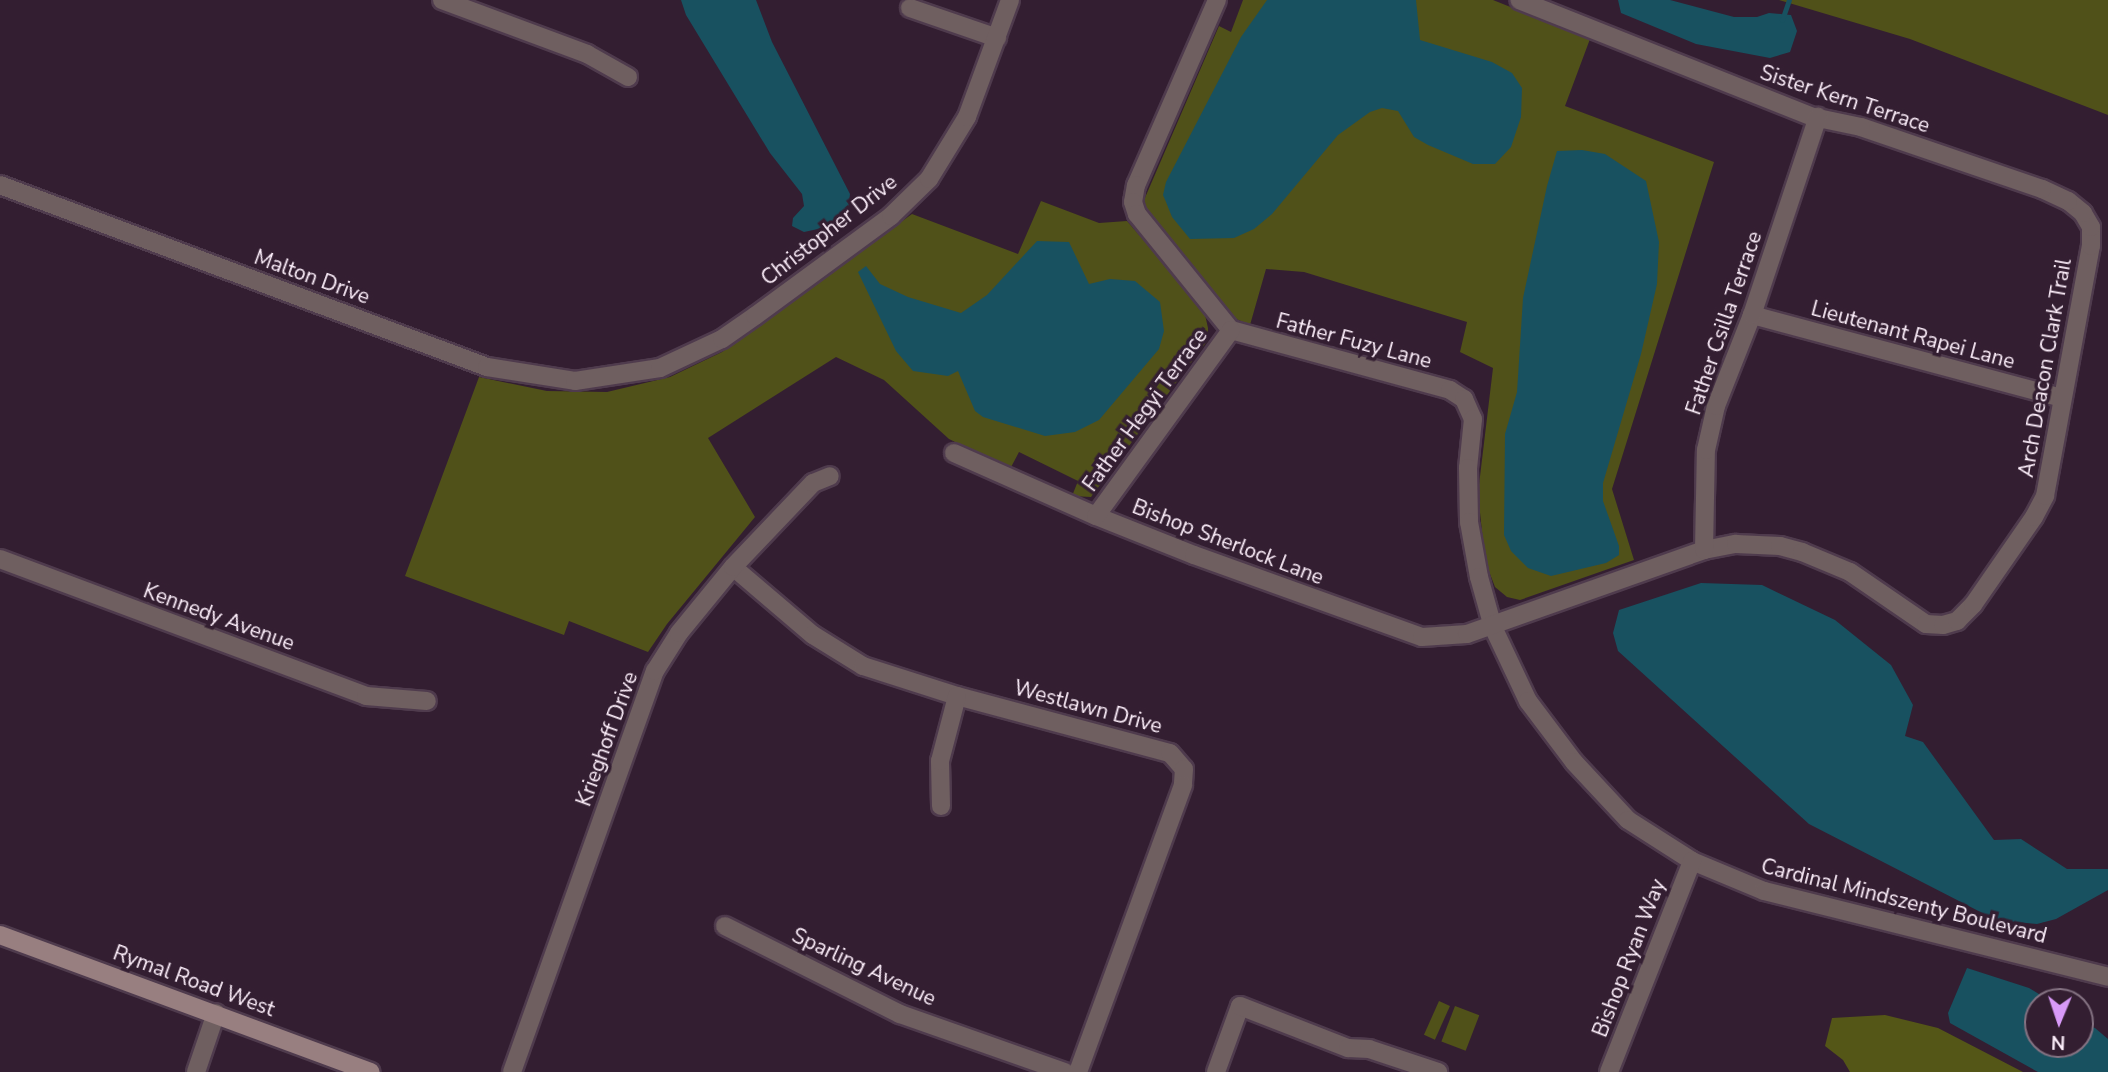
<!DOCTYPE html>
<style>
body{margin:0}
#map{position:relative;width:2108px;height:1072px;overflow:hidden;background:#331e31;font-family:"Nunito Sans",sans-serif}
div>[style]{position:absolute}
.green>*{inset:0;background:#505119;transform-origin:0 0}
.forest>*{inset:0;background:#545617}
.water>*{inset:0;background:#185160}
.stream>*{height:5px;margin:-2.5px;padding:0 2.5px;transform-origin:2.5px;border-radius:2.5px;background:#185160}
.roads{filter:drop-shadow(2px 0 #4f3b4d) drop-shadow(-2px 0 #4f3b4d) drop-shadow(0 2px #4f3b4d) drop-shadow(0 -2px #4f3b4d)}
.street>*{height:18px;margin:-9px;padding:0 9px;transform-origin:9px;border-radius:9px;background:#6f5f60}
.secondary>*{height:18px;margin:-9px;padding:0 9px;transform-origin:9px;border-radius:9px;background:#987f80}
span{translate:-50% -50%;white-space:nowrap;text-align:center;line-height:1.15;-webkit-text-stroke:7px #331e31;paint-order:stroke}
.street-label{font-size:21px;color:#fdeffb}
.north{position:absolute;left:2024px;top:988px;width:70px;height:70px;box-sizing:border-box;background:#331e31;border:2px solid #847282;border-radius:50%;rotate:182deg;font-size:19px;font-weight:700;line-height:28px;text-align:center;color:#fdeffb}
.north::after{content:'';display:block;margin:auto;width:24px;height:32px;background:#d89af8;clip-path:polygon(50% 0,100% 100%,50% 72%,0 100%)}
</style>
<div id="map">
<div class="green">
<i style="clip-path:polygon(1243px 0,1493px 0,1590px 39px,1565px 106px,1714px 162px,1612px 489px,1634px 560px,1520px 600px,1507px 597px,1495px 587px,1485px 561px,1478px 493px,1493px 368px,1460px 352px,1467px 322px,1304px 272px,1266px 269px,1250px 325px,1234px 318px,1149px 221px,1144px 200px,1219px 26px,1231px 32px)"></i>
<i style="clip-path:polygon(1779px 0,2108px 0,2108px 115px,1910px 39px)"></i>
<i style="clip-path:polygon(1041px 201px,1099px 223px,1127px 221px,1204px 310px,1208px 328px,1208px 340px,1091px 497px,1072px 496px,1078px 481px,1019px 452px,1010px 469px,949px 439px,884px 380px,836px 357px,708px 438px,755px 517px,667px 624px,648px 652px,569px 621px,564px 635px,405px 576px,479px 377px,547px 391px,607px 392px,670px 377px,722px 352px,912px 214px,1018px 254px)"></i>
<i style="left:1439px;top:1001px;width:12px;height:37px;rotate:24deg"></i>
<i style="left:1455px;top:1006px;width:26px;height:38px;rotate:21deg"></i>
</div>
<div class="forest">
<i style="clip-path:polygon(1885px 1015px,1938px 1028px,2023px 1072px,1850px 1072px,1843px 1060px,1825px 1046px,1832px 1018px)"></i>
</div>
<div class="water">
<i style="clip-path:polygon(681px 0,756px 0,772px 42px,850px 194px,848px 210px,843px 215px,818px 229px,804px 232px,792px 226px,793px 218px,804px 206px,802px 194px,770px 153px,686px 15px)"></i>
<i style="clip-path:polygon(1267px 0,1416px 0,1420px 40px,1492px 62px,1512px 73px,1522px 88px,1521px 117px,1511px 147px,1495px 164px,1473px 164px,1428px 145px,1414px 137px,1398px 111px,1382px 108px,1370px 112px,1338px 135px,1272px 214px,1254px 229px,1234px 238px,1190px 239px,1172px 217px,1166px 202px,1163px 195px,1166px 182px,1241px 37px)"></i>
<i style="clip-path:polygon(1618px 0,1670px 0,1734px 17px,1757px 17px,1769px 13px,1791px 15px,1797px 31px,1790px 52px,1770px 58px,1696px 44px,1621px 13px)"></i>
<i style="clip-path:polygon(1582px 150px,1605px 154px,1646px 181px,1659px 242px,1657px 284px,1641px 354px,1603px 483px,1603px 501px,1619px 546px,1619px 555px,1606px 563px,1551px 576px,1528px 568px,1511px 551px,1504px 535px,1505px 434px,1517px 392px,1523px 298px,1547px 186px,1557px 151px)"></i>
<i style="clip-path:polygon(1037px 241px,1069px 242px,1089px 284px,1110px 279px,1135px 281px,1160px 302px,1164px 331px,1159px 349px,1099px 420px,1075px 432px,1045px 436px,983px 417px,975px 411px,958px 371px,948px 376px,913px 371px,896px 351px,858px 272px,866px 266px,880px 284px,908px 297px,961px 313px,987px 295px)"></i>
<i style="clip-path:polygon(1701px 583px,1762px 585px,1835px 620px,1891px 665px,1913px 705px,1905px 736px,1923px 742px,1994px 840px,2021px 839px,2067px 869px,2108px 869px,2108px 890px,2056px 919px,2037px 924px,1996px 920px,1809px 824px,1618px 651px,1613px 633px,1619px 610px)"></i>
<i style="clip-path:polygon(1967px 968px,2029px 988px,2047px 999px,2049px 1002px,2038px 1002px,2038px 1044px,2080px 1044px,2080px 1023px,2095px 1028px,2108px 1039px,2108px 1072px,2038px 1072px,1950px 1023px,1948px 1013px)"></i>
</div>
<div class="stream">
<i style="left:1782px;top:20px;width:21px;rotate:-71deg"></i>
</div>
<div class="roads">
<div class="street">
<i style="left:442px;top:0;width:155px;rotate:20.4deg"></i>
<i style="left:587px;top:54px;width:47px;rotate:29.3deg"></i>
<i style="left:1217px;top:0;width:202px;rotate:113.6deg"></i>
<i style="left:1136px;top:185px;width:17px;rotate:100deg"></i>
<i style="left:1133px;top:202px;width:13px;rotate:72deg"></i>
<i style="left:1137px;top:214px;width:149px;rotate:51deg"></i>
<i style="left:910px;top:8px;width:92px;rotate:19deg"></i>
<i style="left:0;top:185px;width:520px;rotate:20.49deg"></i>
<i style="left:487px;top:367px;width:89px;rotate:9deg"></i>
<i style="left:575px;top:381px;width:86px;rotate:-8.7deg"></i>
<i style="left:660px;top:368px;width:68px;rotate:-25.1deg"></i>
<i style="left:722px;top:339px;width:40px;rotate:-34.9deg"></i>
<i style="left:755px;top:316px;width:169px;rotate:-36.3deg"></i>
<i style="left:891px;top:216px;width:53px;rotate:-44.2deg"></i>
<i style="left:929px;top:179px;width:73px;rotate:-58.5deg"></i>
<i style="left:967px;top:117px;width:125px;rotate:-69.8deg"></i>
<i style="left:1752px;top:315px;width:321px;rotate:15deg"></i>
<i style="left:1231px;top:330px;width:227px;rotate:15.3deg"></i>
<i style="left:1450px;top:390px;width:17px;rotate:33deg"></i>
<i style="left:1464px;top:399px;width:22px;rotate:66deg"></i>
<i style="left:1473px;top:419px;width:49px;rotate:95.8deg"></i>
<i style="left:1468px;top:468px;width:54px;rotate:88.9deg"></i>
<i style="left:1469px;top:522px;width:56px;rotate:79.7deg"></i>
<i style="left:1479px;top:577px;width:52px;rotate:74.4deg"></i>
<i style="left:1493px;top:627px;width:82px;rotate:64.7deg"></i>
<i style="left:1528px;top:701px;width:76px;rotate:53deg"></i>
<i style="left:1574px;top:762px;width:79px;rotate:47deg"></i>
<i style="left:1628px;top:820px;width:76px;rotate:32.6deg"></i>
<i style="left:1692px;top:861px;width:78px;rotate:22.6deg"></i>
<i style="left:1764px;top:891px;width:355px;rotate:14deg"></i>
<i style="left:954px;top:453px;width:155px;rotate:23.9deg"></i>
<i style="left:1096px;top:516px;width:105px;rotate:21.7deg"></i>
<i style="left:1194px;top:555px;width:242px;rotate:19.8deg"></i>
<i style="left:1422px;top:637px;width:45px;rotate:-3.8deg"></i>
<i style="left:1467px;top:634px;width:251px;rotate:-19.5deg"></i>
<i style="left:1704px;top:550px;width:33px;rotate:-11deg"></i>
<i style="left:1736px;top:544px;width:44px;rotate:2.6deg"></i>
<i style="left:1780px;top:546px;width:23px;rotate:15deg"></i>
<i style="left:1802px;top:552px;width:52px;rotate:22.6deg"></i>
<i style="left:1850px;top:572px;width:92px;rotate:34.4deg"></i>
<i style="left:1926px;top:624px;width:17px;rotate:3deg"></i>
<i style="left:1943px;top:625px;width:15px;rotate:-16deg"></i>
<i style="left:1957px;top:621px;width:23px;rotate:-45deg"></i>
<i style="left:1973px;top:605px;width:107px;rotate:-55.3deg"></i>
<i style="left:2034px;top:517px;width:24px;rotate:-62deg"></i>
<i style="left:2045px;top:496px;width:254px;rotate:-79.6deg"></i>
<i style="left:2091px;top:246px;width:19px;rotate:-90deg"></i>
<i style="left:2091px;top:227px;width:16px;rotate:-120deg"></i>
<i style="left:2083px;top:213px;width:19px;rotate:-141deg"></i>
<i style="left:2068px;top:201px;width:29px;rotate:-155deg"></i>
<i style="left:2042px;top:189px;width:191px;rotate:-161.1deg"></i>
<i style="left:1861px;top:127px;width:49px;rotate:-168.2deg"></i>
<i style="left:1813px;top:117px;width:316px;rotate:-158.3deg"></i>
<i style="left:1096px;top:516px;width:230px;rotate:-54deg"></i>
<i style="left:1704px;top:550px;width:100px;rotate:-88.9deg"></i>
<i style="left:1706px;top:450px;width:45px;rotate:-77.2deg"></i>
<i style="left:1716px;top:406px;width:98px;rotate:-68.4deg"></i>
<i style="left:1752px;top:315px;width:209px;rotate:-71.6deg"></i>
<i style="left:0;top:559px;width:391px;rotate:20.5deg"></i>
<i style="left:366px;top:696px;width:61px;rotate:4.7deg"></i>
<i style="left:733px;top:567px;width:105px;rotate:40.4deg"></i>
<i style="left:813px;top:635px;width:59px;rotate:31.8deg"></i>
<i style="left:863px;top:666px;width:99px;rotate:17.7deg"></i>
<i style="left:957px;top:696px;width:220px;rotate:15deg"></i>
<i style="left:1170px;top:753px;width:21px;rotate:49deg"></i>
<i style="left:1184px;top:769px;width:16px;rotate:94deg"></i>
<i style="left:1183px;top:785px;width:306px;rotate:110.1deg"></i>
<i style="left:941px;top:806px;width:45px;rotate:-91.3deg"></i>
<i style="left:940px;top:761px;width:67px;rotate:-75.3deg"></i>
<i style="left:725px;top:926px;width:196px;rotate:26.7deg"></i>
<i style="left:900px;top:1014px;width:175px;rotate:19.4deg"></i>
<i style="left:196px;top:1072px;width:62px;rotate:-71.3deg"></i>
<i style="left:512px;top:1072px;width:426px;rotate:-70.4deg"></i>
<i style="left:655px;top:671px;width:45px;rotate:-57.7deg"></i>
<i style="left:679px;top:633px;width:85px;rotate:-50.7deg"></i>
<i style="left:733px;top:567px;width:116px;rotate:-46.4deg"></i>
<i style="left:813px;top:483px;width:18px;rotate:-22deg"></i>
<i style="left:1216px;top:1072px;width:70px;rotate:-70deg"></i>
<i style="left:1240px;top:1006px;width:116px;rotate:21.3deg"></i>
<i style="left:1348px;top:1048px;width:21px;rotate:3deg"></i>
<i style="left:1369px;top:1049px;width:73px;rotate:18.4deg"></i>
<i style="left:1609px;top:1072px;width:227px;rotate:-68.5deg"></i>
</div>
<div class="secondary">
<i style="left:0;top:935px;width:395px;rotate:20.3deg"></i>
</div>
</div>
<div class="street-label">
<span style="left:1845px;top:99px;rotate:18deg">Sister Kern Terrace</span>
<span style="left:829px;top:230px;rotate:-38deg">Christopher Drive</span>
<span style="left:312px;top:277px;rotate:20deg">Malton Drive</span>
<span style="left:1724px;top:323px;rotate:-71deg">Father Csilla Terrace</span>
<span style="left:1913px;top:335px;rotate:15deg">Lieutenant Rapei Lane</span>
<span style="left:1354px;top:341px;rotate:15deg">Father Fuzy Lane</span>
<span style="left:2045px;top:368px;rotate:-80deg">Arch Deacon Clark Trail</span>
<span style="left:1145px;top:410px;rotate:-54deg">Father Hegyi Terrace</span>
<span style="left:1228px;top:542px;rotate:21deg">Bishop Sherlock Lane</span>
<span style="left:219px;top:617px;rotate:20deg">Kennedy Avenue</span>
<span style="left:1088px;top:707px;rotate:15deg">Westlawn Drive</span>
<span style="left:607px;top:739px;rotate:-70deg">Krieghoff Drive</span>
<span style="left:1904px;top:901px;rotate:14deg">Cardinal Mindszenty Boulevard</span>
<span style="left:1629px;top:958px;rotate:-69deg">Bishop Ryan Way</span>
<span style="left:864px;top:967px;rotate:25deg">Sparling Avenue</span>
<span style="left:194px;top:981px;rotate:20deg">Rymal Road West</span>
</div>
<div class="north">N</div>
</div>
